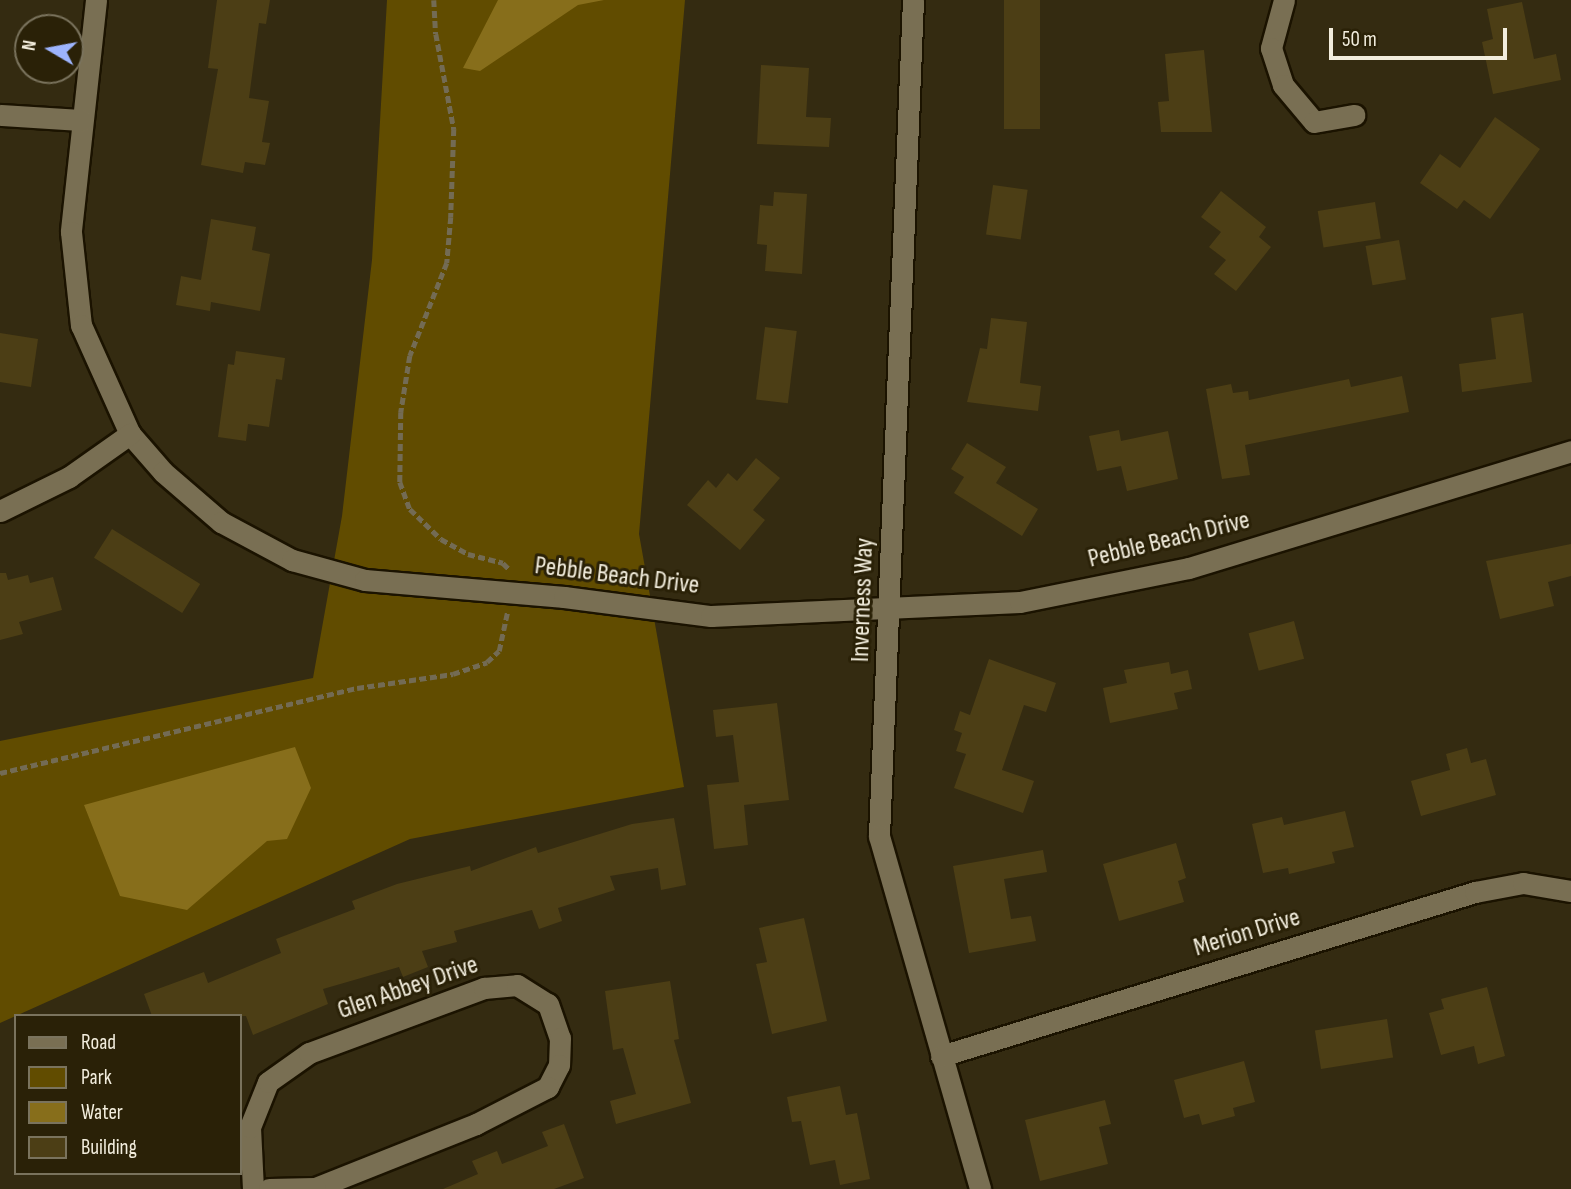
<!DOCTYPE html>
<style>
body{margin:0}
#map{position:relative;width:1571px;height:1189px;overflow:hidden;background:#342b11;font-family:"Sofia Sans Condensed",sans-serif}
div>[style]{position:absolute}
.green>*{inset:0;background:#614c00}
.water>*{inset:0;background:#876e1b}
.building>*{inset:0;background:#4c3e15;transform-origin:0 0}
.path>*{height:4.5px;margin-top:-2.25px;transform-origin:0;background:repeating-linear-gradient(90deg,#736b54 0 7px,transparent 0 10.5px)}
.roads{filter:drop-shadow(2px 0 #1b1300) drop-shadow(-2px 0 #1b1300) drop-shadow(0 2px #1b1300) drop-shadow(0 -2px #1b1300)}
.minor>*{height:21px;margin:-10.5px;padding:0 10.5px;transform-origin:10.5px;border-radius:10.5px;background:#796f53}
span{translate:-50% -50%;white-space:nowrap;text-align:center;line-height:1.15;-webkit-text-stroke:6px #2a2107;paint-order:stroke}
.street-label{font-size:26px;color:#f2eddd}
.legend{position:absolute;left:14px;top:1014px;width:228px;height:161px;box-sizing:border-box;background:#2a2107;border:2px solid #7a735d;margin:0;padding:9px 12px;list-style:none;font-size:21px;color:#f2eddd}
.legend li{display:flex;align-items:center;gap:14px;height:35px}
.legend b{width:35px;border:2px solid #7a735d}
.north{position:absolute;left:14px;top:14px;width:70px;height:70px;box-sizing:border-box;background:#2a2107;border:2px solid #7a735d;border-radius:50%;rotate:280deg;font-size:19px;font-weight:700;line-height:28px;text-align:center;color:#f2eddd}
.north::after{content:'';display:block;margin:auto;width:24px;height:32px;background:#9db4fd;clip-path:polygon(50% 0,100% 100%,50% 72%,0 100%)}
.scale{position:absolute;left:1329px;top:28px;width:178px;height:32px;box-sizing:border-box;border:4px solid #f2eddd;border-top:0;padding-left:9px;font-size:21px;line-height:24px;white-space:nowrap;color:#f2eddd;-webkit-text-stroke:5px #2a2107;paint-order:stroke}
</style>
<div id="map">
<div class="green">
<i style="clip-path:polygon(387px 0,685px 0,639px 534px,684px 787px,410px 839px,0 1023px,0 741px,313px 678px,342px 516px,372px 260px)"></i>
</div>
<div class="water">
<i style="clip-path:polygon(498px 0,604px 0,578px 5px,480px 71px,463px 68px)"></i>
<i style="clip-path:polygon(295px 747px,311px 788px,287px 839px,267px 841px,187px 910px,120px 896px,84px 805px)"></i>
</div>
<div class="building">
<i style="clip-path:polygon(217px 0,270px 0,266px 24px,259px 23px,249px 98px,269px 101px,262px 142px,270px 143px,265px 165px,245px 162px,243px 173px,201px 165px,218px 69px,208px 68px)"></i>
<i style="left:1004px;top:0;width:36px;height:129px"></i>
<i style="clip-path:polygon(1522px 2px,1534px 59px,1556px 54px,1561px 80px,1493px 94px,1482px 42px,1493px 39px,1487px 9px)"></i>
<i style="clip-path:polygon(1204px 50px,1212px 132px,1161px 132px,1158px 102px,1169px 101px,1165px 54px)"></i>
<i style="clip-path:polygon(761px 65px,809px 68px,806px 117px,831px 118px,829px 147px,757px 144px)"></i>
<i style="clip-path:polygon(1495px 117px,1540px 149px,1490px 219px,1464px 200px,1457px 209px,1420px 183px,1440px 154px,1460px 168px)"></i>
<i style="left:993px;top:185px;width:35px;height:50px;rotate:8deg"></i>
<i style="clip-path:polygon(1221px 191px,1266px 227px,1259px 237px,1271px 247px,1236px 291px,1214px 274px,1226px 260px,1209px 247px,1221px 232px,1201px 217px)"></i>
<i style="clip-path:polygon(774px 192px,807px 194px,802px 274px,765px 271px,767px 245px,757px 244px,760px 205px,773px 206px)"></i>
<i style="left:1375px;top:202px;width:37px;height:58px;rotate:81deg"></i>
<i style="clip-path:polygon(211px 219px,256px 227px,252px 250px,270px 254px,260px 311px,211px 302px,210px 311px,176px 305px,181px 276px,201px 280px)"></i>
<i style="left:1399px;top:240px;width:40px;height:34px;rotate:80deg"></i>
<i style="clip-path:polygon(1523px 313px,1532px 382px,1462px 392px,1459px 364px,1496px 359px,1491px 318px)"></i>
<i style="clip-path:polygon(991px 318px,1027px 322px,1020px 383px,1041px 386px,1038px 411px,967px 402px,980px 348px,987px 349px)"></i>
<i style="left:765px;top:327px;width:32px;height:73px;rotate:7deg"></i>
<i style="clip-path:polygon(0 333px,38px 339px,31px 387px,0 382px)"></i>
<i style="clip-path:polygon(236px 351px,285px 358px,282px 380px,276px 379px,269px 427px,248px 424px,246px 441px,218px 437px,228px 364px,234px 365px)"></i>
<i style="clip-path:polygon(1402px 376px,1409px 412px,1245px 445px,1250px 475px,1222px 479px,1206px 389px,1231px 384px,1233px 393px,1248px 391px,1249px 400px,1349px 379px,1351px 387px)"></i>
<i style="clip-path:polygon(1119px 430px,1121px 441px,1168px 431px,1178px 479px,1127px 491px,1121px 466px,1097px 471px,1089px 436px)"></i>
<i style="clip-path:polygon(967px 443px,1006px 467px,996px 483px,1038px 509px,1022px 536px,954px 493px,964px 477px,951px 469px)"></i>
<i style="clip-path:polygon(756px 458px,780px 478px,753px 510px,765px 520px,740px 550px,687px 505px,708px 480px,716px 488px,728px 473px,737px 481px)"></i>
<i style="left:112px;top:529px;width:104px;height:34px;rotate:32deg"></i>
<i style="clip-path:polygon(1571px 544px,1571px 576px,1548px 582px,1554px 606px,1500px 619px,1486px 561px)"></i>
<i style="clip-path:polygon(0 573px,6px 573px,8px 580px,28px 575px,30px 583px,53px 577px,62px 610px,19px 622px,23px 634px,0 640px)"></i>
<i style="left:1294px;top:621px;width:39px;height:47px;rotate:75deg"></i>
<i style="clip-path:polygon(989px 659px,1056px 683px,1046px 712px,1024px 705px,1002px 770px,1034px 781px,1023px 813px,954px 788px,966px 754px,956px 751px,962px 733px,954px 730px,960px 711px,970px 715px)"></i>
<i style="clip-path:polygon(1169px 662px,1171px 674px,1188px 670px,1192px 689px,1174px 693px,1178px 709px,1110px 723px,1103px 688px,1127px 683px,1124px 670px)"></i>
<i style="clip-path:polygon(777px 703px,789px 800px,744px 805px,748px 845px,714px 849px,707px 785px,739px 782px,733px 735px,716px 737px,713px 710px)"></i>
<i style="clip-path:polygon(1467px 748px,1471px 763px,1486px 759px,1496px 795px,1421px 816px,1411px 781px,1450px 770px,1446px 754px)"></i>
<i style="clip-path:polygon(1345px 811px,1354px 847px,1332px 852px,1335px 863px,1289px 874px,1288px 868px,1263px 873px,1252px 824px,1282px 817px,1284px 825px)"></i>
<i style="clip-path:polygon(674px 818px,686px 885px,661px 890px,658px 868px,610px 876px,615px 890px,558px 908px,562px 921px,539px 929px,532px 910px,454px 931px,457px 942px,422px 951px,428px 967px,403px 977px,399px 967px,323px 989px,328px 1004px,253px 1035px,246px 1016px,152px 1016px,144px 994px,204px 972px,208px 983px,281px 953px,276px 939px,355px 909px,352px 901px,397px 884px,470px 866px,471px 871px,536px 847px,538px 853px,632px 824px)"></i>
<i style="clip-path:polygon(1176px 843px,1186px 878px,1178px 881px,1184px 902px,1119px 921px,1103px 864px)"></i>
<i style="clip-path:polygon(1043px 850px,1047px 872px,1004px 879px,1011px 919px,1031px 916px,1036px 941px,969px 953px,953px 866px)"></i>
<i style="clip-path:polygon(804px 918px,827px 1021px,772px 1034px,756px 964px,767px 962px,759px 928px)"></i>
<i style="clip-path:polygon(670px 981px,679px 1039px,674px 1040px,691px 1103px,616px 1124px,610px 1101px,636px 1094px,623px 1048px,613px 1050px,605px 991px)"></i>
<i style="clip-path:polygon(1487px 987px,1505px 1056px,1478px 1064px,1474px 1046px,1441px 1055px,1429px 1013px,1444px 1009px,1441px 999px)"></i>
<i style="left:1387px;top:1019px;width:39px;height:73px;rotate:81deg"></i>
<i style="clip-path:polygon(1244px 1061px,1255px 1102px,1233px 1108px,1235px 1116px,1202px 1125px,1199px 1114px,1184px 1118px,1174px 1080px)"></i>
<i style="clip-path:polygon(840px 1086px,846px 1115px,857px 1113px,870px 1179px,840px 1185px,835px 1160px,810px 1165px,801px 1121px,792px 1122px,787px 1097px)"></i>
<i style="clip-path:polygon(1105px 1100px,1111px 1124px,1099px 1127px,1108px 1164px,1040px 1181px,1025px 1120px)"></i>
<i style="clip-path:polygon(564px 1124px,584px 1178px,554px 1189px,443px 1189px,478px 1174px,472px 1161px,497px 1151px,502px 1164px,548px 1146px,542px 1132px)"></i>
</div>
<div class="path">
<i style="left:434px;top:0;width:34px;rotate:87deg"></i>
<i style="left:436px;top:34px;width:97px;rotate:79.3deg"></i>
<i style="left:454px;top:129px;width:88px;rotate:92deg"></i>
<i style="left:451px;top:217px;width:46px;rotate:95deg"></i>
<i style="left:447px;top:263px;width:100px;rotate:111.7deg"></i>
<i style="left:410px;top:356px;width:57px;rotate:99.1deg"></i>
<i style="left:401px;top:412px;width:70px;rotate:90.8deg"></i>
<i style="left:400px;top:482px;width:29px;rotate:70deg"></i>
<i style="left:410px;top:509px;width:43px;rotate:44.1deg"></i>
<i style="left:441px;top:539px;width:31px;rotate:29deg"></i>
<i style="left:468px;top:554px;width:36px;rotate:14deg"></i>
<i style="left:503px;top:563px;width:10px;rotate:45deg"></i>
<i style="left:0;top:773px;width:367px;rotate:-13.4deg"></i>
<i style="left:357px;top:688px;width:97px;rotate:-8.3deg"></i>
<i style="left:453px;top:674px;width:36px;rotate:-19deg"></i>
<i style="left:487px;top:662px;width:16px;rotate:-43deg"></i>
<i style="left:499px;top:651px;width:39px;rotate:-78deg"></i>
</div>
<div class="roads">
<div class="minor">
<i style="left:96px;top:0;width:233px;rotate:96.2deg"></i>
<i style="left:71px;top:232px;width:94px;rotate:83.9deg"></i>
<i style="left:81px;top:325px;width:120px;rotate:65.8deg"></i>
<i style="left:130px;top:434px;width:50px;rotate:49deg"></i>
<i style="left:163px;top:472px;width:77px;rotate:40.8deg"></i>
<i style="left:221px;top:522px;width:81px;rotate:28.2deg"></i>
<i style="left:292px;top:560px;width:76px;rotate:15.3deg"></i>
<i style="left:365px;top:580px;width:200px;rotate:4.9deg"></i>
<i style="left:564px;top:597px;width:148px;rotate:7.4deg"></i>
<i style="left:711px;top:616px;width:309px;rotate:-2.6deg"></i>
<i style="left:1020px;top:602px;width:172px;rotate:-11.4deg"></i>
<i style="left:1189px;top:568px;width:400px;rotate:-17deg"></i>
<i style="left:913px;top:0;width:837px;rotate:92.33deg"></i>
<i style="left:879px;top:836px;width:367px;rotate:74deg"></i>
<i style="left:1284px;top:0;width:50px;rotate:105.2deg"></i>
<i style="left:1271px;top:48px;width:39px;rotate:72deg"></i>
<i style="left:1283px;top:85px;width:48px;rotate:50deg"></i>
<i style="left:1314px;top:122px;width:41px;rotate:-9.9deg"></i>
<i style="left:0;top:115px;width:82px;rotate:3.5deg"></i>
<i style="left:0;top:511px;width:77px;rotate:-26.2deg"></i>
<i style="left:69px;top:477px;width:75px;rotate:-35.2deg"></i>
<i style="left:941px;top:1056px;width:559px;rotate:-17.07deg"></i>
<i style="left:1475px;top:892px;width:49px;rotate:-10.6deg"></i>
<i style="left:1523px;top:883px;width:49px;rotate:9.5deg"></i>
<i style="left:253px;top:1189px;width:62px;rotate:-92.8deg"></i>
<i style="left:250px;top:1127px;width:48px;rotate:-68.2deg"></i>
<i style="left:268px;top:1082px;width:50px;rotate:-35.3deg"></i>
<i style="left:309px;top:1053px;width:187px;rotate:-20.4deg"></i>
<i style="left:484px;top:988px;width:33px;rotate:-5deg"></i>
<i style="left:517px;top:985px;width:36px;rotate:32deg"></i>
<i style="left:548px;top:1004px;width:36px;rotate:71deg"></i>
<i style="left:560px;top:1038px;width:27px;rotate:92deg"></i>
<i style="left:559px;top:1065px;width:25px;rotate:117deg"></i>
<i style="left:548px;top:1087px;width:81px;rotate:152.8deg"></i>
<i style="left:476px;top:1124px;width:173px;rotate:158.3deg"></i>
<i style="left:315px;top:1188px;width:46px;rotate:178.8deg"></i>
</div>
</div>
<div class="street-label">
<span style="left:1169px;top:540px;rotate:-14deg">Pebble Beach Drive</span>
<span style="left:617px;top:576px;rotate:7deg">Pebble Beach Drive</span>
<span style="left:863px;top:600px;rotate:-88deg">Inverness Way</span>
<span style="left:1247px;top:933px;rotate:-17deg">Merion Drive</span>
<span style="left:408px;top:988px;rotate:-19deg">Glen Abbey Drive</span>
</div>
<ul class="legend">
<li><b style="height:9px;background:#796f53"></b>Road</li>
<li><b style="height:19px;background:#614c00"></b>Park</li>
<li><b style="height:19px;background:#876e1b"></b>Water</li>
<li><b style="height:19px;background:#4c3e15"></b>Building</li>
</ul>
<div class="north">N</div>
<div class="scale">50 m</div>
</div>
